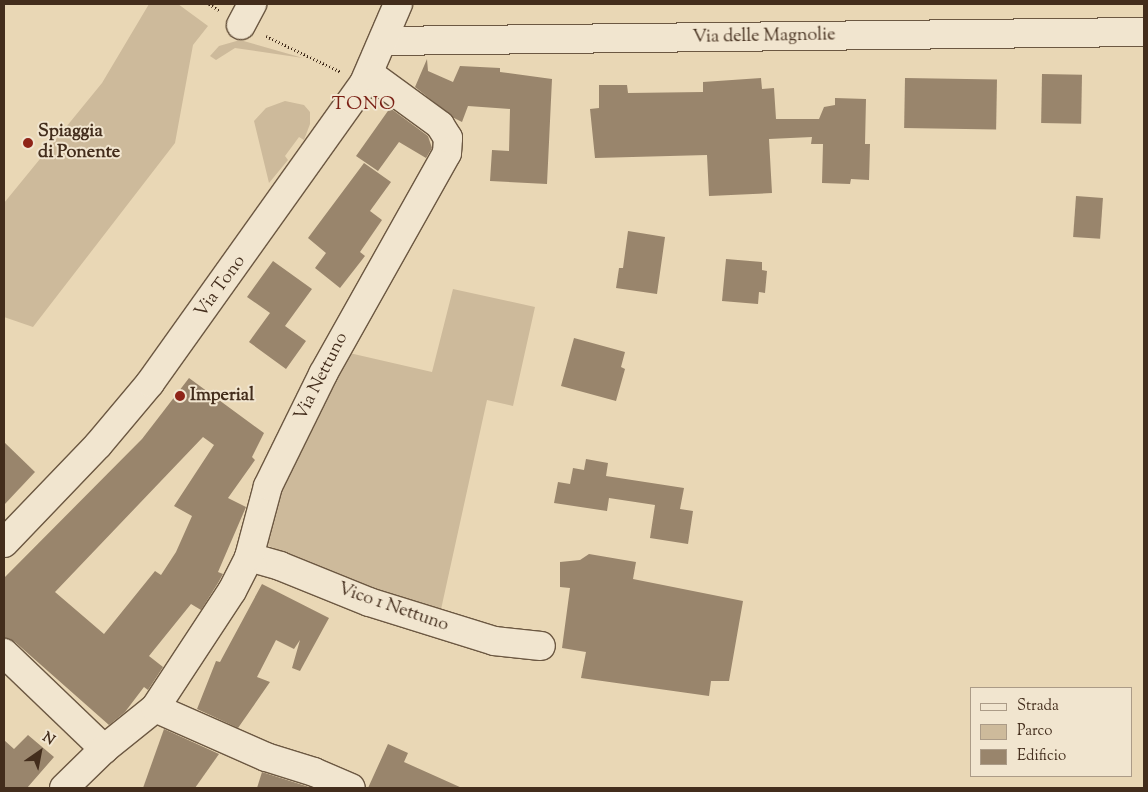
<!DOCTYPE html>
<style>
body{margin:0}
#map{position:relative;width:1148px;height:792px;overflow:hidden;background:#e9d7b5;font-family:"Sorts Mill Goudy",serif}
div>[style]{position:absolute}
.green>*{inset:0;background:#cdba9b}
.building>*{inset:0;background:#99856c;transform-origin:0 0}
.path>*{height:3px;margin-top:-1.5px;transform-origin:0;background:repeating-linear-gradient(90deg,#432d1c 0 1px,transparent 0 3.5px)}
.roads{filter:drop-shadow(1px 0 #6c5842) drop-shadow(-1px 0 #6c5842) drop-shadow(0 1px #6c5842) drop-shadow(0 -1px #6c5842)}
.minor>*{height:28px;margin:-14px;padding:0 14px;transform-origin:14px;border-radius:14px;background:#f1e5cf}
.dots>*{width:14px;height:14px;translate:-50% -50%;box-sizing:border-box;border:2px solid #f1e5cf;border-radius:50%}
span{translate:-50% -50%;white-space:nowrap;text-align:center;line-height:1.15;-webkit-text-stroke:4px #f1e5cf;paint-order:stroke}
.street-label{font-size:18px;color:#432d1c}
.poi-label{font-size:18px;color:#432d1c;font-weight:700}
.left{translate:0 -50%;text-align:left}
.neighbourhood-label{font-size:19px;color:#7a1f14;letter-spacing:1px}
.frame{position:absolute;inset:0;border:5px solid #432d1c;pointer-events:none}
.legend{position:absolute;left:970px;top:687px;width:162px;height:90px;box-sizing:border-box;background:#f1e5cf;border:1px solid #ab9b87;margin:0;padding:6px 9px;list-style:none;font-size:15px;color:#432d1c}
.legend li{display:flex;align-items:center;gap:10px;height:25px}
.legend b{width:25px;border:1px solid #ab9b87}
.north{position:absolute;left:15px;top:727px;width:50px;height:50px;-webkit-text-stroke:4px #f1e5cf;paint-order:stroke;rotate:33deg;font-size:14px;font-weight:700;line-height:20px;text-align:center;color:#432d1c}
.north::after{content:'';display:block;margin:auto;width:18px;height:22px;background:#432d1c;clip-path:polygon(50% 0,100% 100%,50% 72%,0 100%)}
</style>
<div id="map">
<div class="green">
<i style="clip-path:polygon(149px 4px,178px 4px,208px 26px,193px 45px,175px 143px,33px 327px,4px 317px,4px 203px,102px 83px)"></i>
<i style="clip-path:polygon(240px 40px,303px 58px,235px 48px,216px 60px,210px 56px,219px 46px)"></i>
<i style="clip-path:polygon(285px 101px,304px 105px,310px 112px,310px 124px,304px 140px,299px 137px,285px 156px,288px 160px,269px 183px,254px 121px,266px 108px)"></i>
<i style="clip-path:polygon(453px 289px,535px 307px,513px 406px,487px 400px,440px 614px,369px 592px,267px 545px,282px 491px,345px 352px,432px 372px)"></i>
</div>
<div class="building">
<i style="clip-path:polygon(427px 59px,428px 71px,453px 82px,460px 66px,500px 68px,500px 72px,552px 79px,547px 184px,490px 181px,492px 150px,509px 151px,510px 109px,468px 106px,462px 122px,454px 118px,415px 87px)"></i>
<i style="left:1042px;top:74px;width:40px;height:49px;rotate:1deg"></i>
<i style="clip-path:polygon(761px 78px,762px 89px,774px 88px,776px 119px,819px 119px,824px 107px,835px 105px,835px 98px,866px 99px,865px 144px,870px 144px,869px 180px,851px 179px,850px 184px,822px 183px,823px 144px,811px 144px,812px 137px,769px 139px,772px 193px,709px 196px,707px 155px,595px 158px,590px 109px,599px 108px,599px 85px,627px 85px,628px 93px,703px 92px,703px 82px)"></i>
<i style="left:905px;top:78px;width:92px;height:50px;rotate:1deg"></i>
<i style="clip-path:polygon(390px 108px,428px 136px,432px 148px,426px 158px,399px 142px,378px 171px,356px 156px)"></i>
<i style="clip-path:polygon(364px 163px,391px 182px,370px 211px,382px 220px,360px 252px,365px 256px,340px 288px,315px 268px,326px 253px,308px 238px)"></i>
<i style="left:1076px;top:196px;width:27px;height:41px;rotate:4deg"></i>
<i style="clip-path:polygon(628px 231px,665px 237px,657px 294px,616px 288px,619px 268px,623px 268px)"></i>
<i style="clip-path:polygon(726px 259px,762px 262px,762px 270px,767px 271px,765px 293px,759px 292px,758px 304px,722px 301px)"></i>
<i style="clip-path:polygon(273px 261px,312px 289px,285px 326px,306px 341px,286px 369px,249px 342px,270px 313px,247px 297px)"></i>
<i style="clip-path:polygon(574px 338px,625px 352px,621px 367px,625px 369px,616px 401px,561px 386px)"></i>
<i style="clip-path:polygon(evenodd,189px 378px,264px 433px,252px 457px,255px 460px,228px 498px,246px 507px,218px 572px,223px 574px,218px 583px,201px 610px,191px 604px,149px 656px,163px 667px,148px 690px,144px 687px,125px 712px,109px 725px,15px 642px,4px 638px,4px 578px,142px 439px,189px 378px,203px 437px,214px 445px,174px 506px,192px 516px,176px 552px,161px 575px,155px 571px,104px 634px,55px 592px,203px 437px)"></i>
<i style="clip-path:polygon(4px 442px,35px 472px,4px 505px)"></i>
<i style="clip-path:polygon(586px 459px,608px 463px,606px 476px,684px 488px,680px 509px,693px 511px,688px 544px,650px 538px,655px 505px,609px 498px,607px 511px,554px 503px,558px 482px,570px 484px,573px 468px,584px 470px)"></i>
<i style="clip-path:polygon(589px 554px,636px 562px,633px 579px,743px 601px,729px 681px,711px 681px,709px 696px,581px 678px,586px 652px,562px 648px,570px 588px,560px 587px,560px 562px,580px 560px)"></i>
<i style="clip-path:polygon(262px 584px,329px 618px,300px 671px,292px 668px,300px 640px,294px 649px,276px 640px,257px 677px,270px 682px,238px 728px,197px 709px,216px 661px,220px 662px)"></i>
<i style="clip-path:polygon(164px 729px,219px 754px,195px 788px,143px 788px)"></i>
<i style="clip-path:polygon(28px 735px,54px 757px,27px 788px,4px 788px,4px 740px,14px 749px)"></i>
<i style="clip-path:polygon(388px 744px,408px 753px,404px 762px,462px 788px,368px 788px)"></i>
<i style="clip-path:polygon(262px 772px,309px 787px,312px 788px,257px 788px)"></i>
</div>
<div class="path">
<i style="left:209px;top:4px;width:12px;rotate:31deg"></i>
<i style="left:266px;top:36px;width:83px;rotate:25.6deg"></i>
</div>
<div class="roads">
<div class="minor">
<i style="left:241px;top:25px;width:24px;rotate:-62deg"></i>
<i style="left:383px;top:41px;width:761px;rotate:-0.68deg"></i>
<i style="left:4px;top:543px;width:136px;rotate:-46.2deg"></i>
<i style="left:98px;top:445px;width:81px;rotate:-50deg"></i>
<i style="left:150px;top:383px;width:369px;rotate:-54.5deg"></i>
<i style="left:364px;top:83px;width:86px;rotate:-66.7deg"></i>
<i style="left:249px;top:557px;width:32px;rotate:16deg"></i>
<i style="left:280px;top:566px;width:96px;rotate:22deg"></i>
<i style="left:369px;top:602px;width:131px;rotate:17.3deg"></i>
<i style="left:494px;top:641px;width:47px;rotate:6.1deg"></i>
<i style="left:4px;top:653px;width:139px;rotate:43.8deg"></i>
<i style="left:155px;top:708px;width:121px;rotate:23.8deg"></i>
<i style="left:266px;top:757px;width:50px;rotate:17.4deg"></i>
<i style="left:314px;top:772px;width:40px;rotate:23.4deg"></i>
<i style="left:64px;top:788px;width:56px;rotate:-44.3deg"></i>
<i style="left:104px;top:749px;width:65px;rotate:-38.8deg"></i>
<i style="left:155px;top:708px;width:140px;rotate:-56.7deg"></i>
<i style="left:232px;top:591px;width:38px;rotate:-63deg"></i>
<i style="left:249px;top:557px;width:73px;rotate:-75deg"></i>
<i style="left:268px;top:486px;width:125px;rotate:-63.8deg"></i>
<i style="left:323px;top:374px;width:253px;rotate:-60.7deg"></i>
<i style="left:447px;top:153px;width:15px;rotate:-86deg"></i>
<i style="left:448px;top:138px;width:15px;rotate:-122deg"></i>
<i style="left:440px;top:125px;width:87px;rotate:-143.9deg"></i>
</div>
</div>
<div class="dots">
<i style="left:28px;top:143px;background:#8f2418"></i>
<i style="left:180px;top:396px;background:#8f2418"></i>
</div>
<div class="street-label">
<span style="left:764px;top:37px;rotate:-1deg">Via delle Magnolie</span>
<span style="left:221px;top:287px;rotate:-54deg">Via Tono</span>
<span style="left:322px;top:377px;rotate:-63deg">Via Nettuno</span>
<span style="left:393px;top:608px;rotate:19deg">Vico 1 Nettuno</span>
</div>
<div class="poi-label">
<span class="left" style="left:38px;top:143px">Spiaggia<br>di Ponente</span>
<span class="left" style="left:190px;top:396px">Imperial</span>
</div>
<div class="neighbourhood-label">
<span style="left:364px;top:105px">TONO</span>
</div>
<div class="frame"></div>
<ul class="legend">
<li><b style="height:6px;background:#f1e5cf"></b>Strada</li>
<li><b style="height:14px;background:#cdba9b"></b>Parco</li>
<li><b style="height:14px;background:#99856c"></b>Edificio</li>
</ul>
<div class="north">N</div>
</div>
